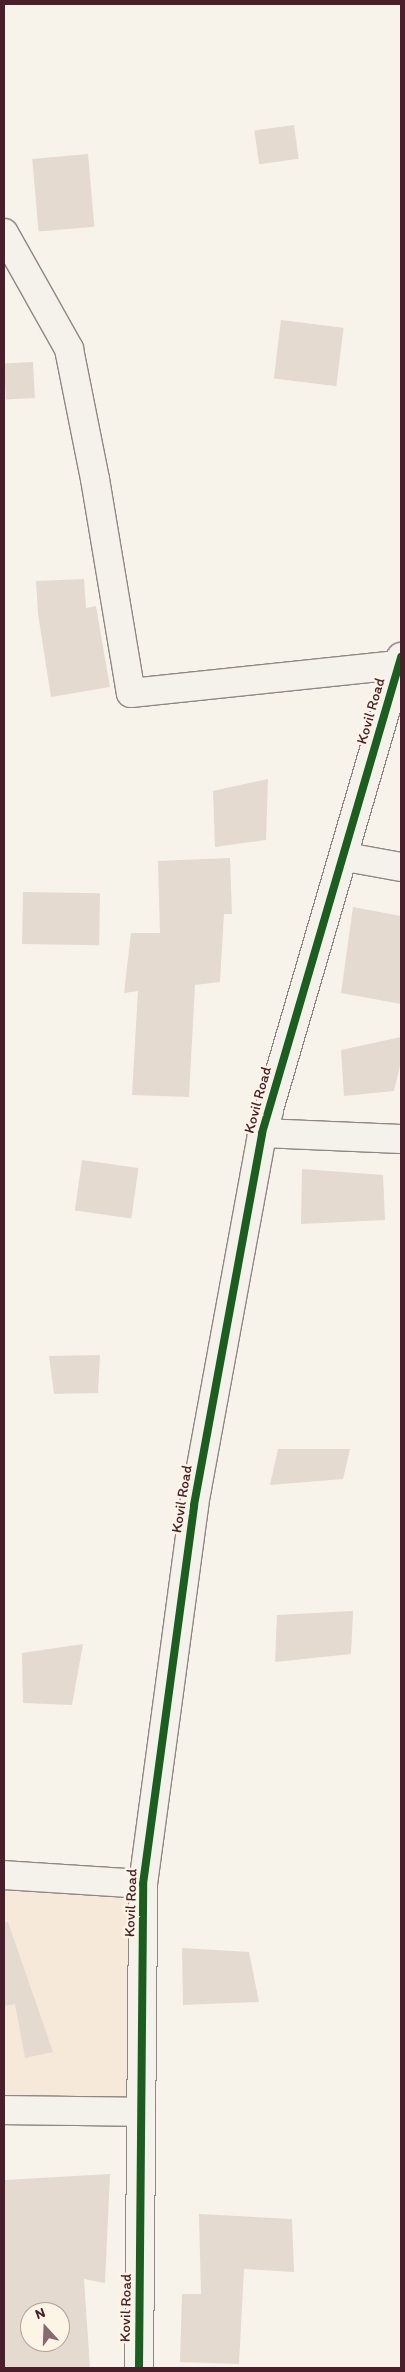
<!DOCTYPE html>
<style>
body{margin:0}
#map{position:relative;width:405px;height:2372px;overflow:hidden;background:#f7f3ea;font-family:Itim,sans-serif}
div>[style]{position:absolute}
.built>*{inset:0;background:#f6e9d9;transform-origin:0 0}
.building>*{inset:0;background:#e5dacf;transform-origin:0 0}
.roads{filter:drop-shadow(1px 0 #908684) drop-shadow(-1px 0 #908684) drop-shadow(0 1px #908684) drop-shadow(0 -1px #908684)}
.street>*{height:28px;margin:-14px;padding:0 14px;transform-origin:14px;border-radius:14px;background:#f5f2ec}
.secondary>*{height:28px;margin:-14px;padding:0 14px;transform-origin:14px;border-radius:14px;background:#f5f2ec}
.cycleway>*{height:8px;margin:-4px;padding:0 4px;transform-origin:4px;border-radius:4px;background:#1b5e20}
span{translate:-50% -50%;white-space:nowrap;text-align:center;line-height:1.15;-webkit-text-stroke:5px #fcf5e5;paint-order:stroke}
.street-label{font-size:15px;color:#4a1f2b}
.frame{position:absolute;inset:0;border:5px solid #4a1f2b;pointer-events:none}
.north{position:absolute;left:20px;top:2302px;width:50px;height:50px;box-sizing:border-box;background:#fcf5e5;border:1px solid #b59f9b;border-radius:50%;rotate:340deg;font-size:14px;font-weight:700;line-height:20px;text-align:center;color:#4a1f2b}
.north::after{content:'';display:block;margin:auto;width:18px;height:22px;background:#87696e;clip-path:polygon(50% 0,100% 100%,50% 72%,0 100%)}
</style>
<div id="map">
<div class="built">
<i style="left:4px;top:1875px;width:139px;height:235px;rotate:4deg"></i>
</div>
<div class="building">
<i style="left:294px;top:125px;width:34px;height:40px;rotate:82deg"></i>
<i style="left:88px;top:154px;width:73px;height:56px;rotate:85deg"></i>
<i style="left:281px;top:320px;width:63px;height:59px;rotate:7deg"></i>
<i style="left:33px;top:362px;width:36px;height:29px;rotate:87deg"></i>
<i style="clip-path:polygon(84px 579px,86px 608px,96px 606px,110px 687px,51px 697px,38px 614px,36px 581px)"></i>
<i style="clip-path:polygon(268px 779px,266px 840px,215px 847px,213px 791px)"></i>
<i style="clip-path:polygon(230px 858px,232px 914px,224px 914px,220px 982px,195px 985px,189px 1097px,132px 1095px,138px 991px,124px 993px,131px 933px,160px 933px,158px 861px)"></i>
<i style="left:23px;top:892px;width:77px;height:52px;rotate:1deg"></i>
<i style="clip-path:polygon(353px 907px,401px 916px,401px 1004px,341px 993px)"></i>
<i style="clip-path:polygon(401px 1037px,401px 1061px,394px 1091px,344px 1096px,341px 1050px)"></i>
<i style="left:82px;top:1160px;width:57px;height:51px;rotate:8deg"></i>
<i style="clip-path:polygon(302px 1169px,383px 1175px,385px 1220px,301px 1224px)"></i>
<i style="clip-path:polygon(100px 1355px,98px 1393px,54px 1394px,49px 1356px)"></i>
<i style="clip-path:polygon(278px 1449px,350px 1449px,343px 1479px,270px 1485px)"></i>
<i style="clip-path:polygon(353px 1611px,351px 1654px,275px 1662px,277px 1615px)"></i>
<i style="clip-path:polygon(83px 1644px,72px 1705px,23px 1703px,22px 1653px)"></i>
<i style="clip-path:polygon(4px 1922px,8px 1922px,53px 2052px,25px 2058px,15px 2004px,4px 2006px)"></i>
<i style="clip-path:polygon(182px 1948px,249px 1952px,259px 2002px,183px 2005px)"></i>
<i style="clip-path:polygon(evenodd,110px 2174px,105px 2283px,84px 2279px,90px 2368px,4px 2368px,4px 2180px,110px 2174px,30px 2312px,60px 2312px,60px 2342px,30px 2342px,30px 2312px)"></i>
<i style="clip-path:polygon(199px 2214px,292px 2219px,294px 2272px,244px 2269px,239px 2364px,180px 2362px,182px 2294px,201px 2294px)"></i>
</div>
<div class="roads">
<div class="street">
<i style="left:4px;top:233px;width:133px;rotate:60.7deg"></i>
<i style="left:69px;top:349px;width:133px;rotate:78.7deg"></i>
<i style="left:95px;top:479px;width:217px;rotate:80.5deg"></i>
<i style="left:131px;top:693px;width:268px;rotate:-6deg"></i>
<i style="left:398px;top:665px;width:22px;rotate:103deg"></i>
<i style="left:346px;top:857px;width:56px;rotate:10.3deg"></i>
<i style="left:269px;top:1111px;width:23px;rotate:108deg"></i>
<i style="left:262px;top:1133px;width:139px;rotate:2.5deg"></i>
<i style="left:4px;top:1875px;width:139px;rotate:3.7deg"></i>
<i style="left:4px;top:2110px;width:137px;rotate:0.8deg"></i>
</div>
<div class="secondary">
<i style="left:139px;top:2368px;width:484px;rotate:-89.5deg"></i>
<i style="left:143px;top:1884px;width:382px;rotate:-82.3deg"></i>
<i style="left:194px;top:1505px;width:378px;rotate:-79.6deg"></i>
<i style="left:262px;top:1133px;width:496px;rotate:-73.7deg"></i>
</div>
</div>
<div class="cycleway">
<i style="left:139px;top:2368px;width:484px;rotate:-89.5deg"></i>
<i style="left:143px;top:1884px;width:382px;rotate:-82.3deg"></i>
<i style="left:194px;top:1505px;width:378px;rotate:-79.6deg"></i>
<i style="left:262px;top:1133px;width:496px;rotate:-73.7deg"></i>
</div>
<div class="street-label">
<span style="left:371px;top:711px;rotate:-74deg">Kovil Road</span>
<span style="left:258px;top:1100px;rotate:-75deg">Kovil Road</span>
<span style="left:182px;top:1499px;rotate:-81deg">Kovil Road</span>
<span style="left:131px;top:1903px;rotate:-88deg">Kovil Road</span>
<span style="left:126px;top:2308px;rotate:-89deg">Kovil Road</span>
</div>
<div class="frame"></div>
<div class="north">N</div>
</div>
